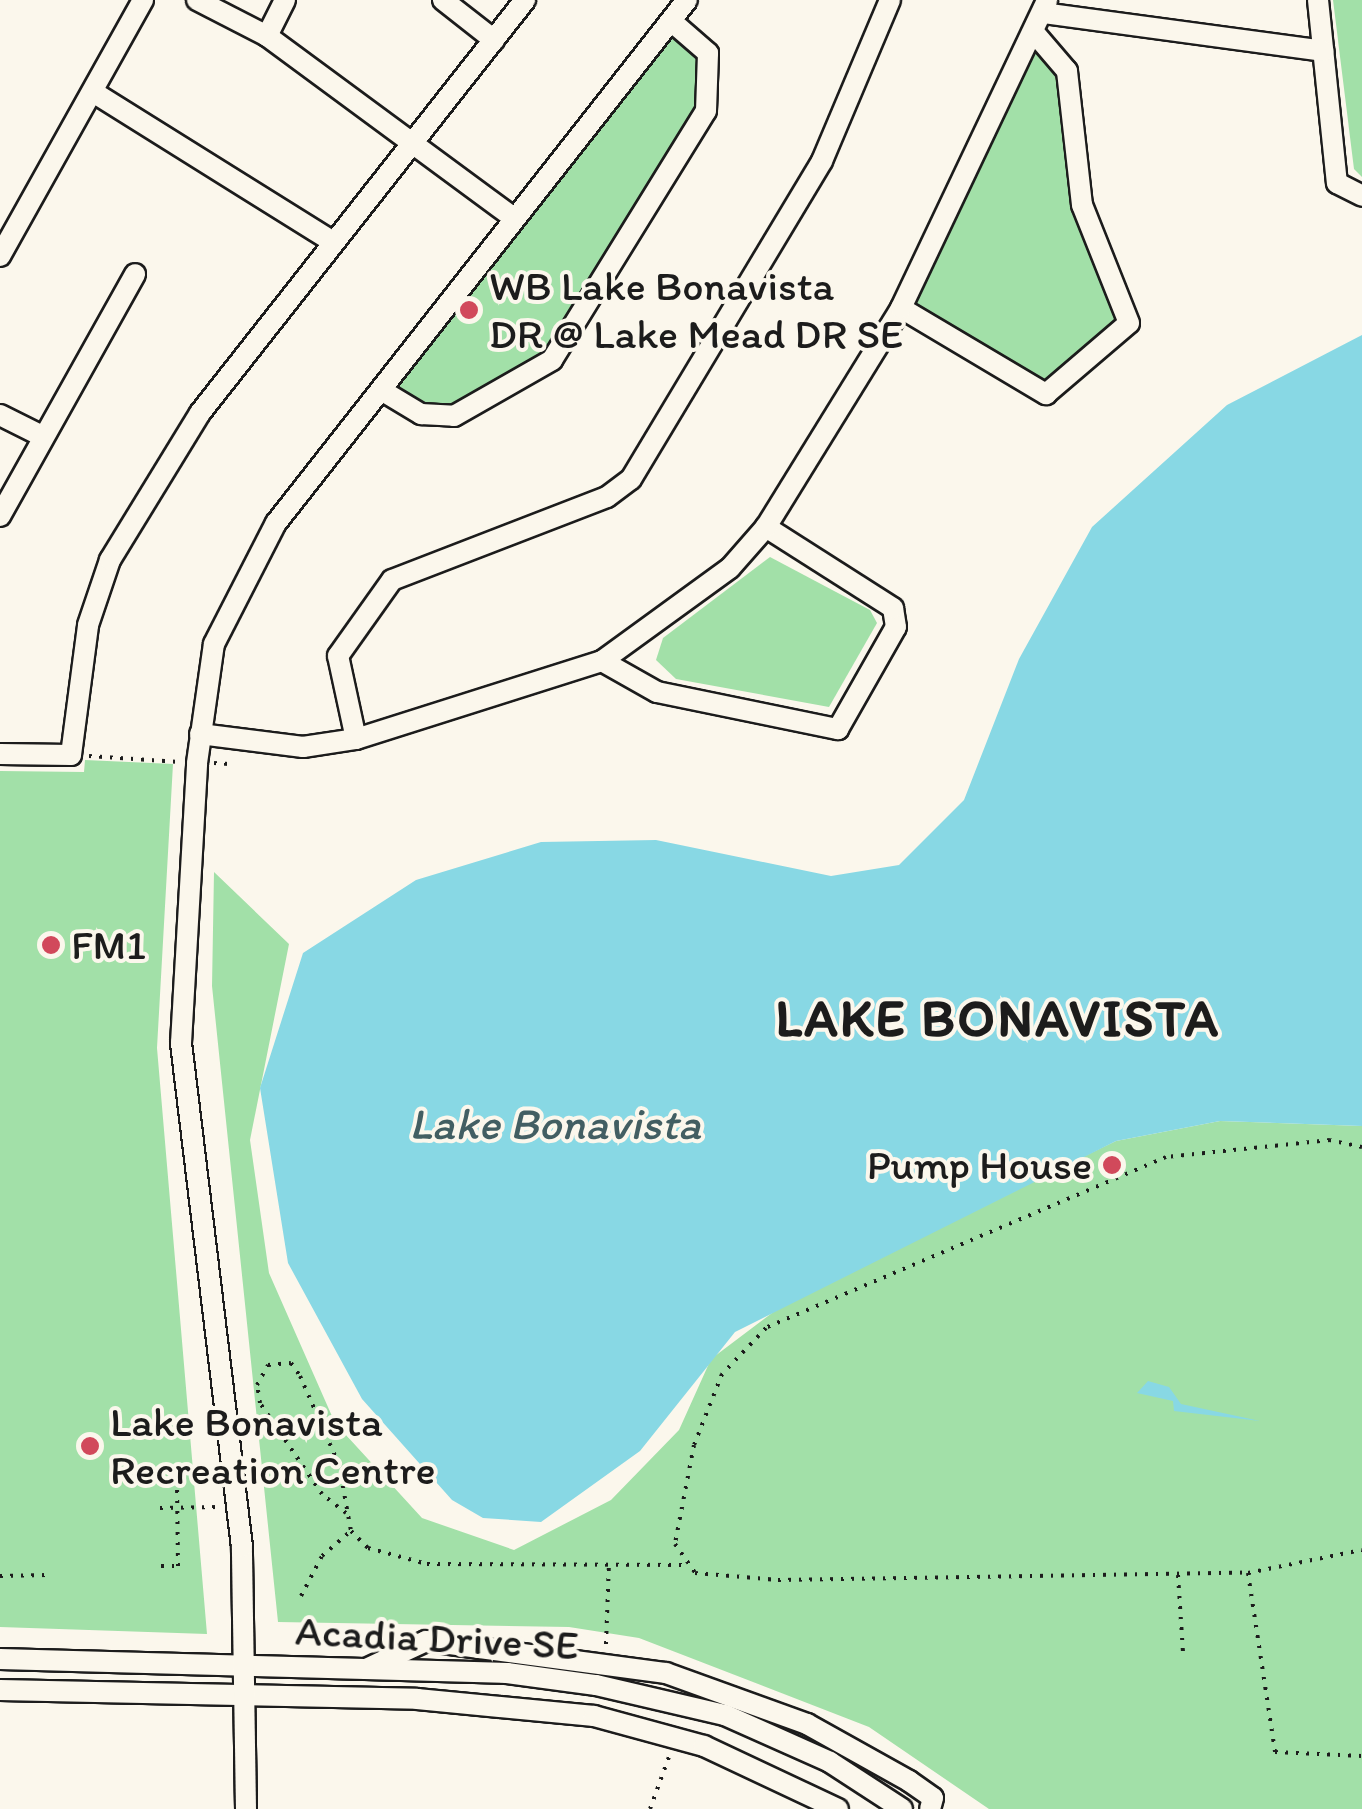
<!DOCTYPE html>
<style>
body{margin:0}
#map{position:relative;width:1362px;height:1809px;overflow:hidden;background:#fbf7ec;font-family:Itim,sans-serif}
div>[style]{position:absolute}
.green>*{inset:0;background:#a2e0a8}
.water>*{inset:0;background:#88d8e4}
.path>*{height:4px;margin-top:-2px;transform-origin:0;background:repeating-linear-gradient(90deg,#1c1c1c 0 2.5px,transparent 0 10.5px)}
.roads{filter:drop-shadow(2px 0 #1c1c1c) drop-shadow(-2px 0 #1c1c1c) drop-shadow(0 2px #1c1c1c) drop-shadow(0 -2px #1c1c1c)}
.minor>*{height:20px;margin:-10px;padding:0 10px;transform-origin:10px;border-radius:10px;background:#fbf7ec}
.dots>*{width:28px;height:28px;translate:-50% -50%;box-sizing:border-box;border:5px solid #fbf7ec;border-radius:50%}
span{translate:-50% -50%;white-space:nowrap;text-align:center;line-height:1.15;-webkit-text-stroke:8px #fbf7ec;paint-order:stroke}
.poi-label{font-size:42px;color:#1c1c1c}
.left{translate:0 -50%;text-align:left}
.right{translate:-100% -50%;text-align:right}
.street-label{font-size:42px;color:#1c1c1c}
.water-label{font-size:45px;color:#425e62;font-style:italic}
.district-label{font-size:52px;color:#1c1c1c;font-weight:700;letter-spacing:2.5px}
</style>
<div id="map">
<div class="green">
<i style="clip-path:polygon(1333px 0,1362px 0,1362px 177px,1354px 169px)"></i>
<i style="clip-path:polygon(671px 21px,708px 53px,712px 82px,552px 360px,454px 416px,381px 390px)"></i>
<i style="clip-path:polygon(1037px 36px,1067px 71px,1082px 205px,1129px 323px,1046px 394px,901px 308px)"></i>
<i style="clip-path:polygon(770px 557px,870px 610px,877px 623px,829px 707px,676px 679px,656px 660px,663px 638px)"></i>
<i style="clip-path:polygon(85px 760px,173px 764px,157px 1048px,207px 1634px,0 1627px,0 771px,84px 772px)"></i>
<i style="clip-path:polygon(214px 872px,289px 944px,250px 1140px,269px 1273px,335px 1423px,422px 1518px,514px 1550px,611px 1500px,679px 1430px,711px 1359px,800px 1292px,1116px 1141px,1220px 1121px,1362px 1126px,1362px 1809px,989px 1809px,869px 1727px,639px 1638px,569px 1627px,278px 1622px,212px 986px)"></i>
</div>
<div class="water">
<i style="clip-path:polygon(1362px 335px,1362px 1126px,1220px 1121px,1116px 1141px,735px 1332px,640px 1451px,541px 1522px,483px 1518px,452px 1500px,362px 1399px,288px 1263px,260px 1088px,303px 953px,416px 880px,541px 842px,656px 840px,831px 876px,899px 865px,964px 800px,1019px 659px,1092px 527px,1227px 405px)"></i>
<i style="clip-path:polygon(1148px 1381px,1169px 1387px,1181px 1404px,1260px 1421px,1174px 1411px,1173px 1401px,1137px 1393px)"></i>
</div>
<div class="path">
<i style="left:89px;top:756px;width:91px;rotate:3.8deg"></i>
<i style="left:214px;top:763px;width:15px;rotate:4deg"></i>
<i style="left:1362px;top:1147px;width:33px;rotate:-168deg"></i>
<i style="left:1330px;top:1140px;width:165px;rotate:174.1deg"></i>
<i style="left:1166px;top:1157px;width:435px;rotate:156.9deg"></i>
<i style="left:766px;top:1328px;width:64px;rotate:133.7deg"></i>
<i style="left:722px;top:1374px;width:76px;rotate:111.5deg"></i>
<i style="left:694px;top:1445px;width:101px;rotate:100.9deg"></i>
<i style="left:675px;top:1544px;width:35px;rotate:55deg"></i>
<i style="left:695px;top:1573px;width:83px;rotate:4.8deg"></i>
<i style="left:778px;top:1580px;width:470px;rotate:-0.9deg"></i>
<i style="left:1248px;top:1573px;width:116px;rotate:-11.4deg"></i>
<i style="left:160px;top:1508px;width:58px;rotate:-1deg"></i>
<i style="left:346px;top:1513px;width:31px;rotate:-142deg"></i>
<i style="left:322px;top:1494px;width:110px;rotate:-124.3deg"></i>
<i style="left:260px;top:1403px;width:18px;rotate:-99deg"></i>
<i style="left:257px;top:1385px;width:23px;rotate:-61deg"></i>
<i style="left:268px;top:1365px;width:23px;rotate:-5deg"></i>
<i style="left:291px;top:1363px;width:16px;rotate:55deg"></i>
<i style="left:300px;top:1376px;width:97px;rotate:66.3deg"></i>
<i style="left:339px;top:1465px;width:67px;rotate:79.7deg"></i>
<i style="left:351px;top:1531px;width:24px;rotate:45deg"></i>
<i style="left:368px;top:1548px;width:61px;rotate:15.2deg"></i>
<i style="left:427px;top:1564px;width:255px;rotate:0.2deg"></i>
<i style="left:161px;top:1566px;width:17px"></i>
<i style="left:178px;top:1566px;width:78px;rotate:-90.7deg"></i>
<i style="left:1248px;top:1573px;width:181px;rotate:81.4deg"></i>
<i style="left:1275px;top:1752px;width:87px;rotate:2.6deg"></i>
<i style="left:1178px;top:1575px;width:78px;rotate:86.3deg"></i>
<i style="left:0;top:1576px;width:47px;rotate:-1.2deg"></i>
<i style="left:301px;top:1596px;width:45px;rotate:-62.3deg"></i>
<i style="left:322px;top:1556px;width:38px;rotate:-41deg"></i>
<i style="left:606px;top:1644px;width:80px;rotate:-87.9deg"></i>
<i style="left:650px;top:1809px;width:59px;rotate:-70deg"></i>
</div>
<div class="roads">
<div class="minor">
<i style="left:197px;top:0;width:79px;rotate:27.2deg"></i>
<i style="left:267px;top:36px;width:303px;rotate:36.4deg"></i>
<i style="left:443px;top:0;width:65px;rotate:38.1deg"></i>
<i style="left:1318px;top:0;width:184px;rotate:84.1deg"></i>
<i style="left:1337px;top:183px;width:28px;rotate:27deg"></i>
<i style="left:1043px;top:13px;width:283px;rotate:7.7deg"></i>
<i style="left:267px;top:36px;width:40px;rotate:-63.4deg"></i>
<i style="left:93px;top:92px;width:279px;rotate:32deg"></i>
<i style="left:0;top:256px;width:293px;rotate:-60.8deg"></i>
<i style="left:901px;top:308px;width:169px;rotate:30.7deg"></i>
<i style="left:1046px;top:394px;width:109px;rotate:-40.5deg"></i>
<i style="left:1129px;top:323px;width:127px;rotate:-111.7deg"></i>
<i style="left:1082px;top:205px;width:135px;rotate:-96.4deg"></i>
<i style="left:1067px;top:71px;width:46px;rotate:-130.6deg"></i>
<i style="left:381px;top:390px;width:47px;rotate:31deg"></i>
<i style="left:421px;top:414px;width:33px;rotate:3deg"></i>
<i style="left:454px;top:416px;width:113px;rotate:-29.7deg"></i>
<i style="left:552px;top:360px;width:293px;rotate:-58.3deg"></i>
<i style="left:706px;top:111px;width:58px;rotate:-88deg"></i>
<i style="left:708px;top:53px;width:49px;rotate:-139.1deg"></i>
<i style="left:0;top:415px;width:42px;rotate:26.6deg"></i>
<i style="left:0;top:516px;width:277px;rotate:-60.8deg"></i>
<i style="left:602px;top:661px;width:63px;rotate:29.4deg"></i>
<i style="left:657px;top:692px;width:185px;rotate:11.6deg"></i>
<i style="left:838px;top:729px;width:117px;rotate:-60.4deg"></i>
<i style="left:896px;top:627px;width:19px;rotate:-99deg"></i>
<i style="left:893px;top:608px;width:151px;rotate:-147.5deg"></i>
<i style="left:200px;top:734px;width:104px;rotate:7.2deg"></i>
<i style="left:303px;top:747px;width:54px;rotate:-8.6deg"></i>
<i style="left:356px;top:739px;width:258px;rotate:-17.6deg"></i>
<i style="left:602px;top:661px;width:158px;rotate:-36deg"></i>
<i style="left:730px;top:568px;width:55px;rotate:-48.7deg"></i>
<i style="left:766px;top:527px;width:257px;rotate:-58.3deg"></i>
<i style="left:901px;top:308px;width:341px;rotate:-64.6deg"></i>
<i style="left:356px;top:739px;width:85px;rotate:-102.2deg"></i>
<i style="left:338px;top:656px;width:93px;rotate:-54.6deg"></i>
<i style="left:392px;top:580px;width:230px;rotate:-21.1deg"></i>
<i style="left:607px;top:497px;width:30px;rotate:-37deg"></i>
<i style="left:631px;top:479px;width:371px;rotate:-59deg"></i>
<i style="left:822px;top:161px;width:175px;rotate:-67.1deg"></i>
<i style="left:0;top:754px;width:71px;rotate:0.8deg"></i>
<i style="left:71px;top:755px;width:131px;rotate:-82.5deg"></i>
<i style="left:88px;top:625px;width:69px;rotate:-71.3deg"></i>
<i style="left:110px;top:560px;width:172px;rotate:-58.5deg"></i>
<i style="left:200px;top:413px;width:526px;rotate:-51.8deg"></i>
<i style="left:0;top:1659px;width:507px;rotate:1.58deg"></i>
<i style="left:507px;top:1673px;width:90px;rotate:7.7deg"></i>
<i style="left:596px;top:1685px;width:132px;rotate:13.1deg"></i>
<i style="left:725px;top:1715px;width:115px;rotate:24.1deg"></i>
<i style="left:830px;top:1762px;width:86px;rotate:33.1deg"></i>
<i style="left:366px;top:1669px;width:66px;rotate:-25deg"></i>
<i style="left:426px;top:1641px;width:242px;rotate:7.6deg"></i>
<i style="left:666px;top:1673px;width:150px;rotate:19.9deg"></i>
<i style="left:807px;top:1724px;width:117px;rotate:29.2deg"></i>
<i style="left:909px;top:1781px;width:29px;rotate:35deg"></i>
<i style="left:933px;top:1798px;width:11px;rotate:105deg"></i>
<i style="left:0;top:1690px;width:417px;rotate:1.2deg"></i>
<i style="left:417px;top:1699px;width:178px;rotate:5.5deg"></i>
<i style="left:594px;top:1716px;width:114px;rotate:15.3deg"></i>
<i style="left:704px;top:1746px;width:148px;rotate:25.2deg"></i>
<i style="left:246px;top:1809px;width:262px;rotate:-90.9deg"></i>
<i style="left:242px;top:1547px;width:508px;rotate:-96.9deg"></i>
<i style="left:181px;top:1043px;width:280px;rotate:-86.7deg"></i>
<i style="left:197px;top:763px;width:120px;rotate:-81.9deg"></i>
<i style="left:214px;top:644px;width:136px;rotate:-62.9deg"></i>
<i style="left:276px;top:523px;width:665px;rotate:-51.84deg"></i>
</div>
</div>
<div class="dots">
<i style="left:469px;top:310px;background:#d1495b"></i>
<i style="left:51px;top:945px;background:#d1495b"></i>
<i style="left:1112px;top:1165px;background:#d1495b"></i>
<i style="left:90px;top:1446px;background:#d1495b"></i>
</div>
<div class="poi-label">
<span class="left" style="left:489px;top:310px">WB Lake Bonavista<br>DR @ Lake Mead DR SE</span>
<span class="left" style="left:71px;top:945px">FM1</span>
<span class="right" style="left:1092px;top:1165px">Pump House</span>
<span class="left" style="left:110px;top:1446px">Lake Bonavista<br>Recreation Centre</span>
</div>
<div class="street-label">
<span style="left:437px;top:1638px;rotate:3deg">Acadia Drive SE</span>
</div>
<div class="water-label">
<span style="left:555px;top:1124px">Lake Bonavista</span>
</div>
<div class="district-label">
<span style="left:998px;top:1019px">LAKE BONAVISTA</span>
</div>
</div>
